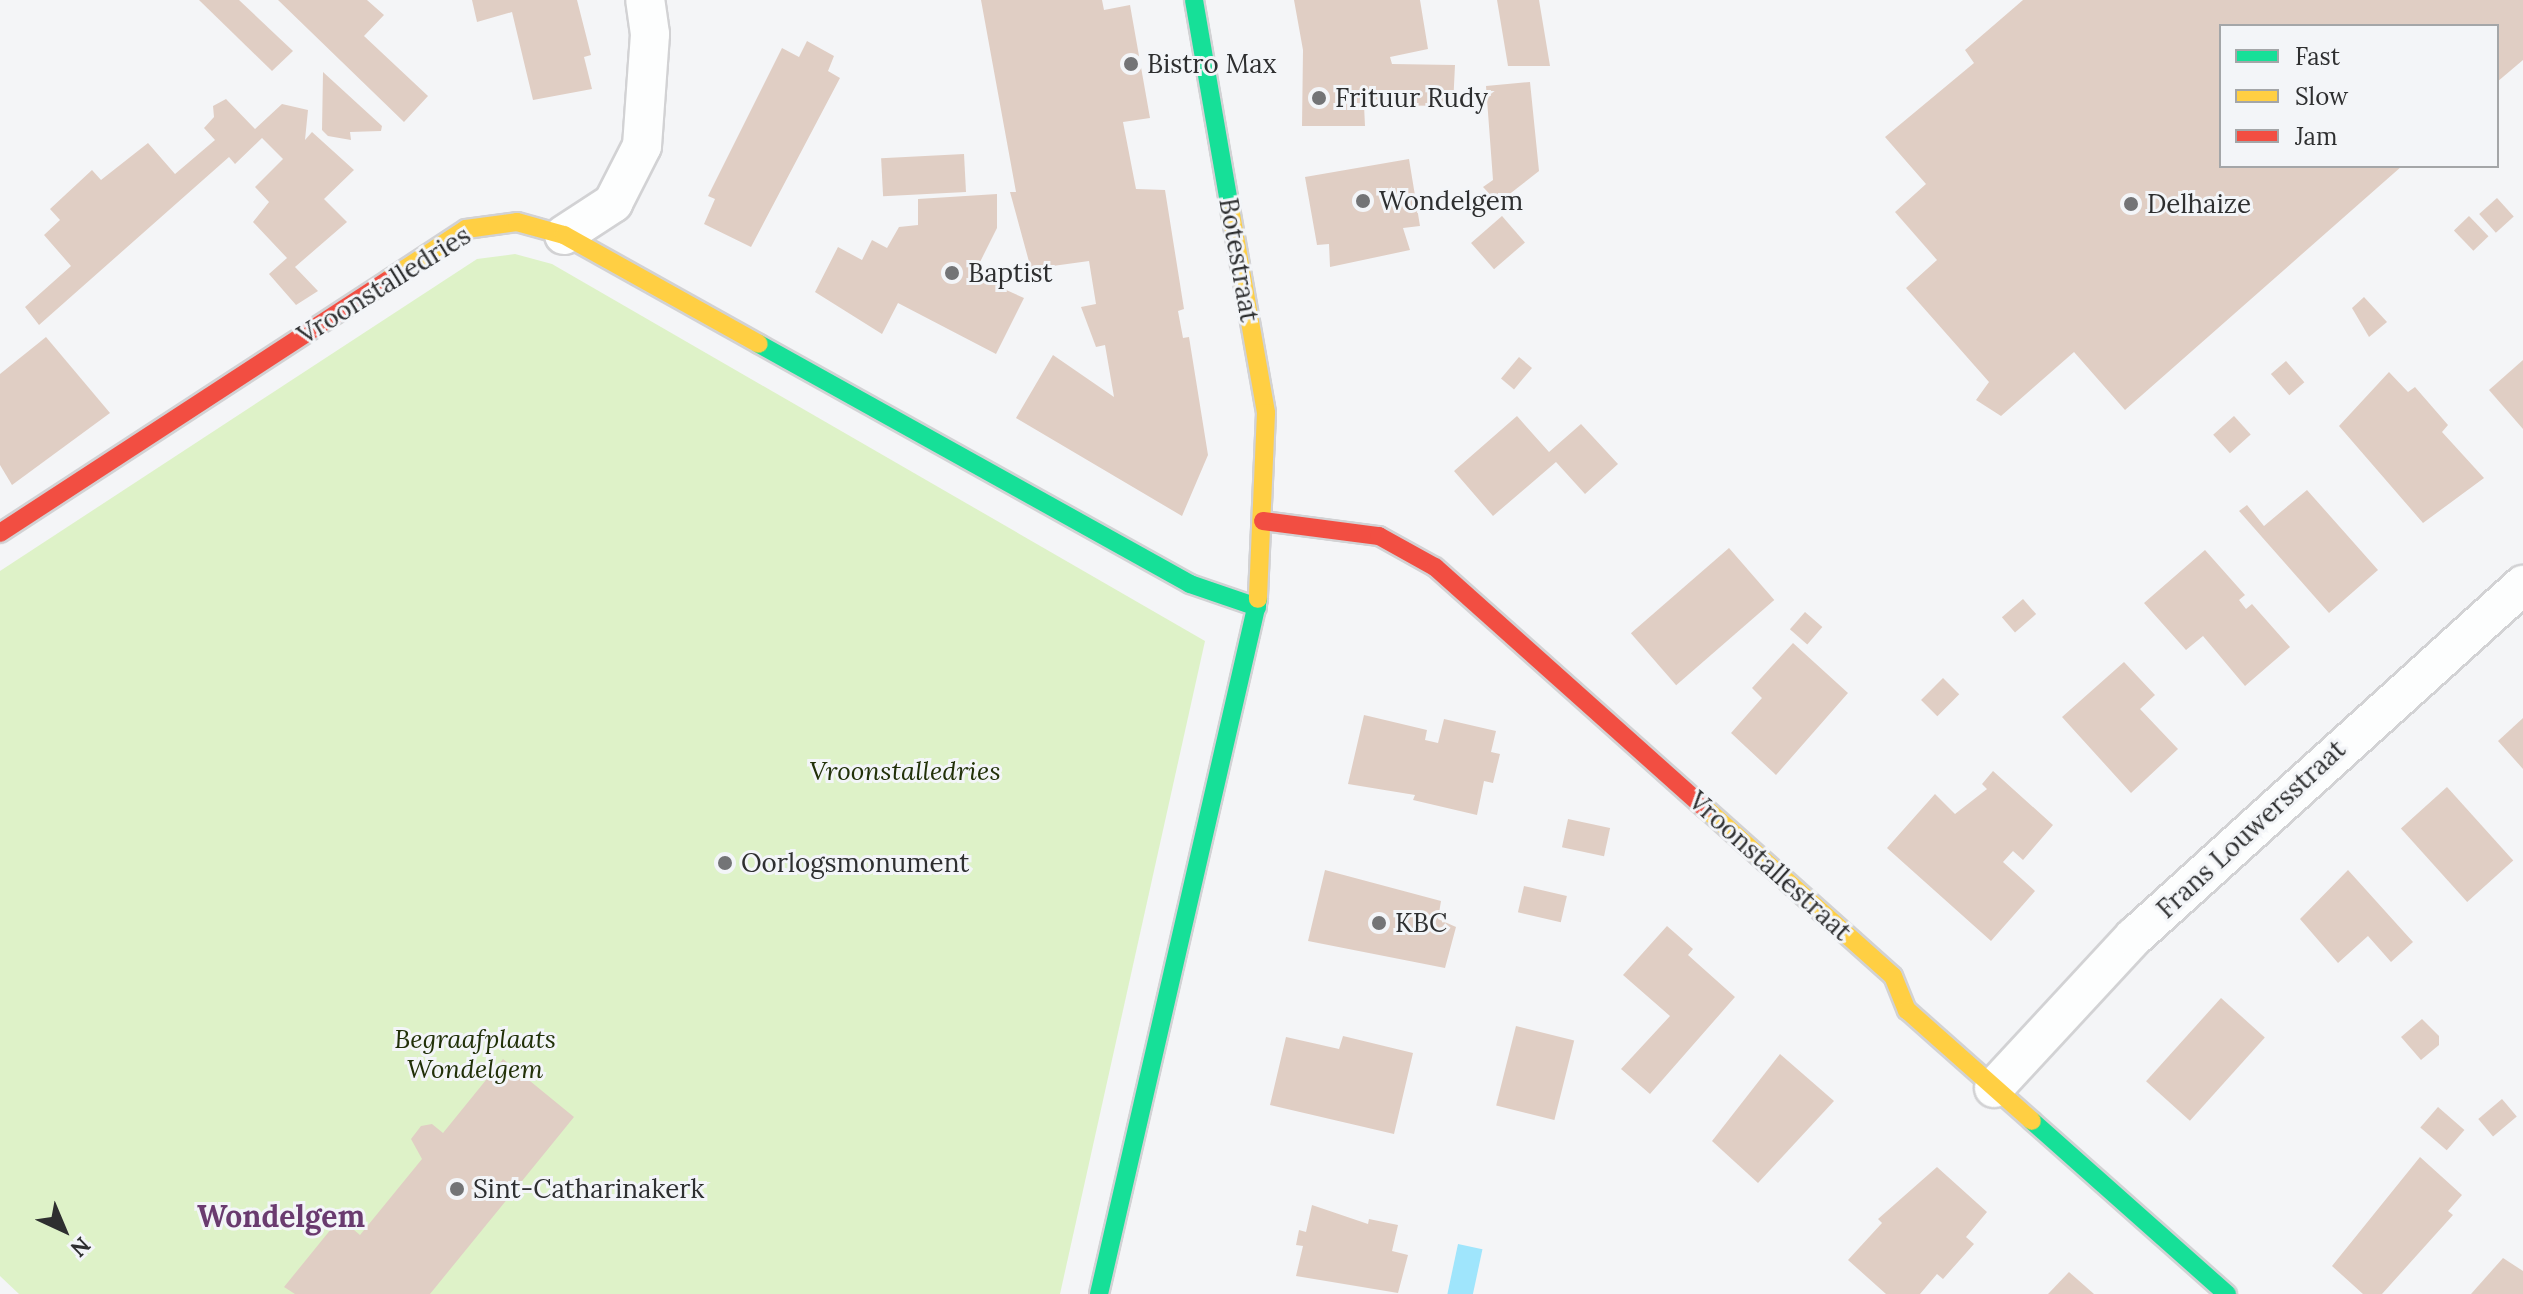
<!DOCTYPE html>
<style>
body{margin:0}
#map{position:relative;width:2523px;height:1294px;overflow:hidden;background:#f4f5f7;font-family:Lora,serif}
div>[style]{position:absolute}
.green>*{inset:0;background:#def2c8}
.water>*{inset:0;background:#9fe5fc;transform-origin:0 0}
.building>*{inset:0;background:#e0cec4;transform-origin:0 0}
.roads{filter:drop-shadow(2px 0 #d2d2d4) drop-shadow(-2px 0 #d2d2d4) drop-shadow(0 2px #d2d2d4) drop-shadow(0 -2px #d2d2d4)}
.street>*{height:38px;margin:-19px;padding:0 19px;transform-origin:19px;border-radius:19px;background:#fdfefe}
.fast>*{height:18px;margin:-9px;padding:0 9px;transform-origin:9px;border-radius:9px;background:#16e098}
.slow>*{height:18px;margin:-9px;padding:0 9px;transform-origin:9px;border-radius:9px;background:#ffcf43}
.jam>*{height:18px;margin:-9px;padding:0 9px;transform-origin:9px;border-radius:9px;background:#f24e42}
.dots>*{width:22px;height:22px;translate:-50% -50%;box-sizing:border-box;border:4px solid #f3f5f8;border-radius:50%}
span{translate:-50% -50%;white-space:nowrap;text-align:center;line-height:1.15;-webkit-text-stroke:6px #f3f5f8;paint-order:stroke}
.poi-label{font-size:26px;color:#2e2f30}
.left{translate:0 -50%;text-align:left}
.street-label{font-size:26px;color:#2e2f30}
.park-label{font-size:26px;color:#213008;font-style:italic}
.quarter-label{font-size:30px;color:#6a3b6f;font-weight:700}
.legend{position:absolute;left:2219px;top:24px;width:280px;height:144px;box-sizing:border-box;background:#f3f5f8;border:2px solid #a4a6a8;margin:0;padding:10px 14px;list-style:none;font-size:24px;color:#2e2f30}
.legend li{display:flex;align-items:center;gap:16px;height:40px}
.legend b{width:40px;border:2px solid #a4a6a8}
.north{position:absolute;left:24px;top:1190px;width:80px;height:80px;-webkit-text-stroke:6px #f3f5f8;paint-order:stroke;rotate:136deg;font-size:22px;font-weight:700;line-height:32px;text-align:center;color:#2e2f30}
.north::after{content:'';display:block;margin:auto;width:28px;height:36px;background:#2e2f30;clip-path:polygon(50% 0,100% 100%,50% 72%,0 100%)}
</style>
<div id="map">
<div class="green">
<i style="clip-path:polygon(515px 254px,552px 264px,1205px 641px,1060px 1294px,19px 1294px,0 1276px,0 571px,477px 259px)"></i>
</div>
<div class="water">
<i style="left:1458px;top:1244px;width:25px;height:51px;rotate:12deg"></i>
</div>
<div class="building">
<i style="clip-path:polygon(199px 0,239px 0,293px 51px,272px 71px)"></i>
<i style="clip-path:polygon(278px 0,367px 0,384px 15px,364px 36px,428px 96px,404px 122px)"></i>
<i style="clip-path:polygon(472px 0,577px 0,591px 55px,584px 57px,592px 89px,533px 100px,512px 12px,477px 22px)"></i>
<i style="clip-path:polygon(981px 0,1102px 0,1104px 10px,1130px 5px,1150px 118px,1123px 122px,1136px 189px,1165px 190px,1184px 309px,1178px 311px,1183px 338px,1189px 337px,1208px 455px,1182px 516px,1016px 418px,1053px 355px,1114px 397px,1105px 345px,1096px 347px,1081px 307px,1096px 304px,1089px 261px,1031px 269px,1010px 192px,1016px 192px)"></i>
<i style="clip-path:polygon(1294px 0,1420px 0,1428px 49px,1390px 57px,1392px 64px,1455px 65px,1453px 106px,1364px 105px,1365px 126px,1302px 126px,1303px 50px)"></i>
<i style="clip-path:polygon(1497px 0,1539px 0,1550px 66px,1508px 66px)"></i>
<i style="clip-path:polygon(2023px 0,2523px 0,2523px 60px,2497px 82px,2497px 26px,2221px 26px,2221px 166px,2402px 166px,2125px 410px,2074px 352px,2001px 416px,1976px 400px,1989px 382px,1906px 288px,1937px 260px,1895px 212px,1926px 184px,1885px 137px,1974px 63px,1965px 50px)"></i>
<i style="clip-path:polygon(807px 41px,834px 56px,828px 71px,840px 78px,751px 247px,704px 224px,715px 199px,708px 196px,782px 48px,799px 57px)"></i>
<i style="clip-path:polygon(323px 72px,382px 126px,381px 131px,350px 132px,351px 140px,328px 136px,322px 130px)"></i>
<i style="clip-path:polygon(1530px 82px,1539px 171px,1498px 203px,1483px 187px,1493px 180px,1486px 86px)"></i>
<i style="clip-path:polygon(226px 99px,255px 129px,282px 104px,308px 110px,305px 140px,312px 132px,354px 170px,324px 199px,347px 222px,295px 267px,318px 291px,296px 305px,269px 274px,287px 258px,253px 222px,269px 202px,255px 187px,283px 159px,262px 138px,235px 164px,229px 157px,39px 325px,25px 307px,71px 266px,44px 235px,60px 220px,50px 209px,92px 170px,101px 180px,148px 143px,175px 174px,215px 140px,204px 128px,214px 117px,213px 106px)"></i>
<i style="left:964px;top:154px;width:38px;height:83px;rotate:87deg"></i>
<i style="clip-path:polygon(1409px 159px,1420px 226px,1403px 228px,1410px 250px,1330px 267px,1329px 244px,1317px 245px,1305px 177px)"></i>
<i style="clip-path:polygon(997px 194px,997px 228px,978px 266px,1008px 281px,1004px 289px,1024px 298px,996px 354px,898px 303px,882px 334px,815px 292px,838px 247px,862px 260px,872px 240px,887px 248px,899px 227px,918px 225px,918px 199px)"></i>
<i style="left:2497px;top:198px;width:25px;height:24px;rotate:48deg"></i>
<i style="left:1502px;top:216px;width:35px;height:41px;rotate:49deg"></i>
<i style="left:2469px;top:216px;width:28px;height:21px;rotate:46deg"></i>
<i style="clip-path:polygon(2364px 297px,2387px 322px,2369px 337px,2352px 308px)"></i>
<i style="clip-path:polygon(46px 337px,110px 413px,12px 485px,0 465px,0 374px)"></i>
<i style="left:1519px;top:357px;width:17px;height:28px;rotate:40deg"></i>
<i style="clip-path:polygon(2523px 360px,2523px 429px,2489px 390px)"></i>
<i style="left:2286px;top:361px;width:28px;height:20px;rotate:49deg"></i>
<i style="clip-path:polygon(2389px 372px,2408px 392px,2415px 387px,2448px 425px,2442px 432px,2484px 478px,2423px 523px,2339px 426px)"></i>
<i style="clip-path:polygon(1517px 416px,1549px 452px,1581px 424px,1618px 464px,1585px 494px,1556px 462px,1493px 516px,1454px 471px)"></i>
<i style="left:2234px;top:416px;width:25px;height:28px;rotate:48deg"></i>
<i style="clip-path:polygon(2307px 490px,2378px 570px,2329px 613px,2239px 511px,2247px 505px,2264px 526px)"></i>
<i style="left:1729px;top:548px;width:69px;height:130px;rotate:49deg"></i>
<i style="clip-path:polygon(2205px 550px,2245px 595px,2239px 600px,2246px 609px,2252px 604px,2290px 647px,2245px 686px,2203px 636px,2186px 650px,2144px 603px)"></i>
<i style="left:2023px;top:599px;width:20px;height:28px;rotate:49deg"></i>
<i style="left:1805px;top:612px;width:23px;height:23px;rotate:41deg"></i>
<i style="clip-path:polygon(1793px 643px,1848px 693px,1776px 775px,1731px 733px,1762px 698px,1752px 688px)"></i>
<i style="clip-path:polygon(2124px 662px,2155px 695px,2140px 709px,2178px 749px,2131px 793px,2062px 717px)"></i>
<i style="left:1943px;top:678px;width:23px;height:31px;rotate:45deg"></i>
<i style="clip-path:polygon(1364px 715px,1427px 730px,1425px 740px,1438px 743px,1444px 719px,1496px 731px,1491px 752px,1500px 754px,1493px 783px,1484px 781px,1477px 815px,1413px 800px,1415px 795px,1348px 784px)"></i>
<i style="clip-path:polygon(2523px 718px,2523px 769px,2498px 741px)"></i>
<i style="clip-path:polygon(1993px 771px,2053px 825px,2023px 860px,2013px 851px,2003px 862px,2035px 891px,1991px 941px,1887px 848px,1935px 794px,1955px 814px,1987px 789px,1982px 784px)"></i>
<i style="left:2447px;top:787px;width:99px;height:62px;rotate:48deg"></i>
<i style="left:1568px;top:819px;width:43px;height:29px;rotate:12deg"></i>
<i style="clip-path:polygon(1325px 870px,1441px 901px,1438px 919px,1456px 927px,1445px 968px,1308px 941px)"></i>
<i style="clip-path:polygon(2348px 870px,2413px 942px,2391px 962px,2368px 936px,2338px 963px,2300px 919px)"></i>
<i style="left:1524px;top:886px;width:44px;height:27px;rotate:13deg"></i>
<i style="clip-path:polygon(1667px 926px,1693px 949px,1688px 955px,1735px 997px,1650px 1094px,1621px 1069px,1670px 1016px,1623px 975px)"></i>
<i style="left:2221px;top:998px;width:59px;height:112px;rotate:42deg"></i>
<i style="clip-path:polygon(2422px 1019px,2439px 1036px,2439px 1045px,2421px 1060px,2401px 1037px)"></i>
<i style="left:1516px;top:1026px;width:60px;height:82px;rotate:14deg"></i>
<i style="clip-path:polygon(1343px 1036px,1413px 1053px,1394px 1134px,1270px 1105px,1286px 1037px,1339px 1049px)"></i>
<i style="clip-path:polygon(1780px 1054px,1834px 1101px,1758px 1183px,1712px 1141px)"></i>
<i style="clip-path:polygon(503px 1059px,574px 1117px,430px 1294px,295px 1294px,284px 1287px,340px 1218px,360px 1235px,422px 1159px,411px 1139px,421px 1126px,432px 1124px,443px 1133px)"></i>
<i style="left:2502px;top:1099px;width:23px;height:31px;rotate:50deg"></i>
<i style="left:2438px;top:1107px;width:35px;height:27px;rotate:41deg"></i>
<i style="clip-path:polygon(2420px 1157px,2462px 1195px,2448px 1211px,2453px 1215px,2382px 1294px,2363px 1294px,2332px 1266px)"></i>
<i style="clip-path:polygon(1937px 1167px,1987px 1212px,1966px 1237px,1974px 1244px,1943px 1279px,1937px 1274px,1920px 1294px,1886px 1294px,1848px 1260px,1882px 1223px,1878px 1219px)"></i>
<i style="clip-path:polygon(1312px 1205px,1368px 1224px,1369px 1219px,1398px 1225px,1392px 1251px,1408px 1255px,1398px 1293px,1296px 1276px,1303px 1246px,1296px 1245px,1299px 1230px,1306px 1232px)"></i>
<i style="clip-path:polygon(2503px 1258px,2523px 1271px,2523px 1294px,2471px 1294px)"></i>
<i style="clip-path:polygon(2069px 1272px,2094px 1294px,2048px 1294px)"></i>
</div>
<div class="roads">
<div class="street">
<i style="left:564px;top:235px;width:59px;rotate:-33.1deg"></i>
<i style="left:613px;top:203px;width:64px;rotate:-63deg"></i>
<i style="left:642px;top:146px;width:112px;rotate:-85.9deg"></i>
<i style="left:650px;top:34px;width:34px;rotate:-98deg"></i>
<i style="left:1994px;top:1088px;width:206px;rotate:-47.2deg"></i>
<i style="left:2134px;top:937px;width:525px;rotate:-42.14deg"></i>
</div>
<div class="fast">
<i style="left:1194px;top:0;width:217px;rotate:80.2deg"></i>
<i style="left:759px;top:344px;width:493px;rotate:29.1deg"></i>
<i style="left:1190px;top:584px;width:71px;rotate:18.9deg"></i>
<i style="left:2032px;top:1121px;width:261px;rotate:41.6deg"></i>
<i style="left:1099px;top:1294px;width:713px;rotate:-77.11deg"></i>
</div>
<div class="slow">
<i style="left:1231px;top:214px;width:202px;rotate:80deg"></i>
<i style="left:1266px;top:413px;width:186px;rotate:92.5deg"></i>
<i style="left:388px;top:280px;width:93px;rotate:-33.2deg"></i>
<i style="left:466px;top:229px;width:51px;rotate:-7.8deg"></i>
<i style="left:517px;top:222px;width:49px;rotate:15.5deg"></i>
<i style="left:564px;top:235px;width:223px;rotate:29.2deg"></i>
<i style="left:1705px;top:808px;width:252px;rotate:41.8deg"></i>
<i style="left:1893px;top:976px;width:37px;rotate:68deg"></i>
<i style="left:1907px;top:1010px;width:167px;rotate:41.6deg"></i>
</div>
<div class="jam">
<i style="left:1263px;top:521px;width:117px;rotate:7.4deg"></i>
<i style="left:1379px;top:536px;width:64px;rotate:29deg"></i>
<i style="left:1435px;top:567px;width:362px;rotate:41.8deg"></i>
<i style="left:0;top:533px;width:463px;rotate:-33.1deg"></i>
</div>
</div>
<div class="dots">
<i style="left:1131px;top:64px;background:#737476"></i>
<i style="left:1319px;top:98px;background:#737476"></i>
<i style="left:1363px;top:201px;background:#737476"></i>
<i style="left:2131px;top:204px;background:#737476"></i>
<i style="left:952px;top:273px;background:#737476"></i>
<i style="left:725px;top:863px;background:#737476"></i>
<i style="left:1379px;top:923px;background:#737476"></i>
<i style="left:457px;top:1189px;background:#737476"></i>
</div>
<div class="poi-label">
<span class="left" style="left:1147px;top:64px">Bistro Max</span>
<span class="left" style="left:1335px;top:98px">Frituur Rudy</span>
<span class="left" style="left:1379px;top:201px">Wondelgem</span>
<span class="left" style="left:2147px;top:204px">Delhaize</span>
<span class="left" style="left:968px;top:273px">Baptist</span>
<span class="left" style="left:741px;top:863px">Oorlogsmonument</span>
<span class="left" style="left:1395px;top:923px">KBC</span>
<span class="left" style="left:473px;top:1189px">Sint-Catharinakerk</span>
</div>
<div class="street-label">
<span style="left:1239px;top:260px;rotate:80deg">Botestraat</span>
<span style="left:384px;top:285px;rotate:-32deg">Vroonstalledries</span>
<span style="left:2251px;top:829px;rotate:-43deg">Frans Louwersstraat</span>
<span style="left:1770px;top:866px;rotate:42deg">Vroonstallestraat</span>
</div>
<div class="park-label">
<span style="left:905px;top:771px">Vroonstalledries</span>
<span style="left:475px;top:1054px">Begraafplaats<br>Wondelgem</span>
</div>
<div class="quarter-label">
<span style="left:281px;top:1216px">Wondelgem</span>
</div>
<ul class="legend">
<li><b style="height:10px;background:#16e098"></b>Fast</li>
<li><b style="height:10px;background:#ffcf43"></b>Slow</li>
<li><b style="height:10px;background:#f24e42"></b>Jam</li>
</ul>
<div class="north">N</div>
</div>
